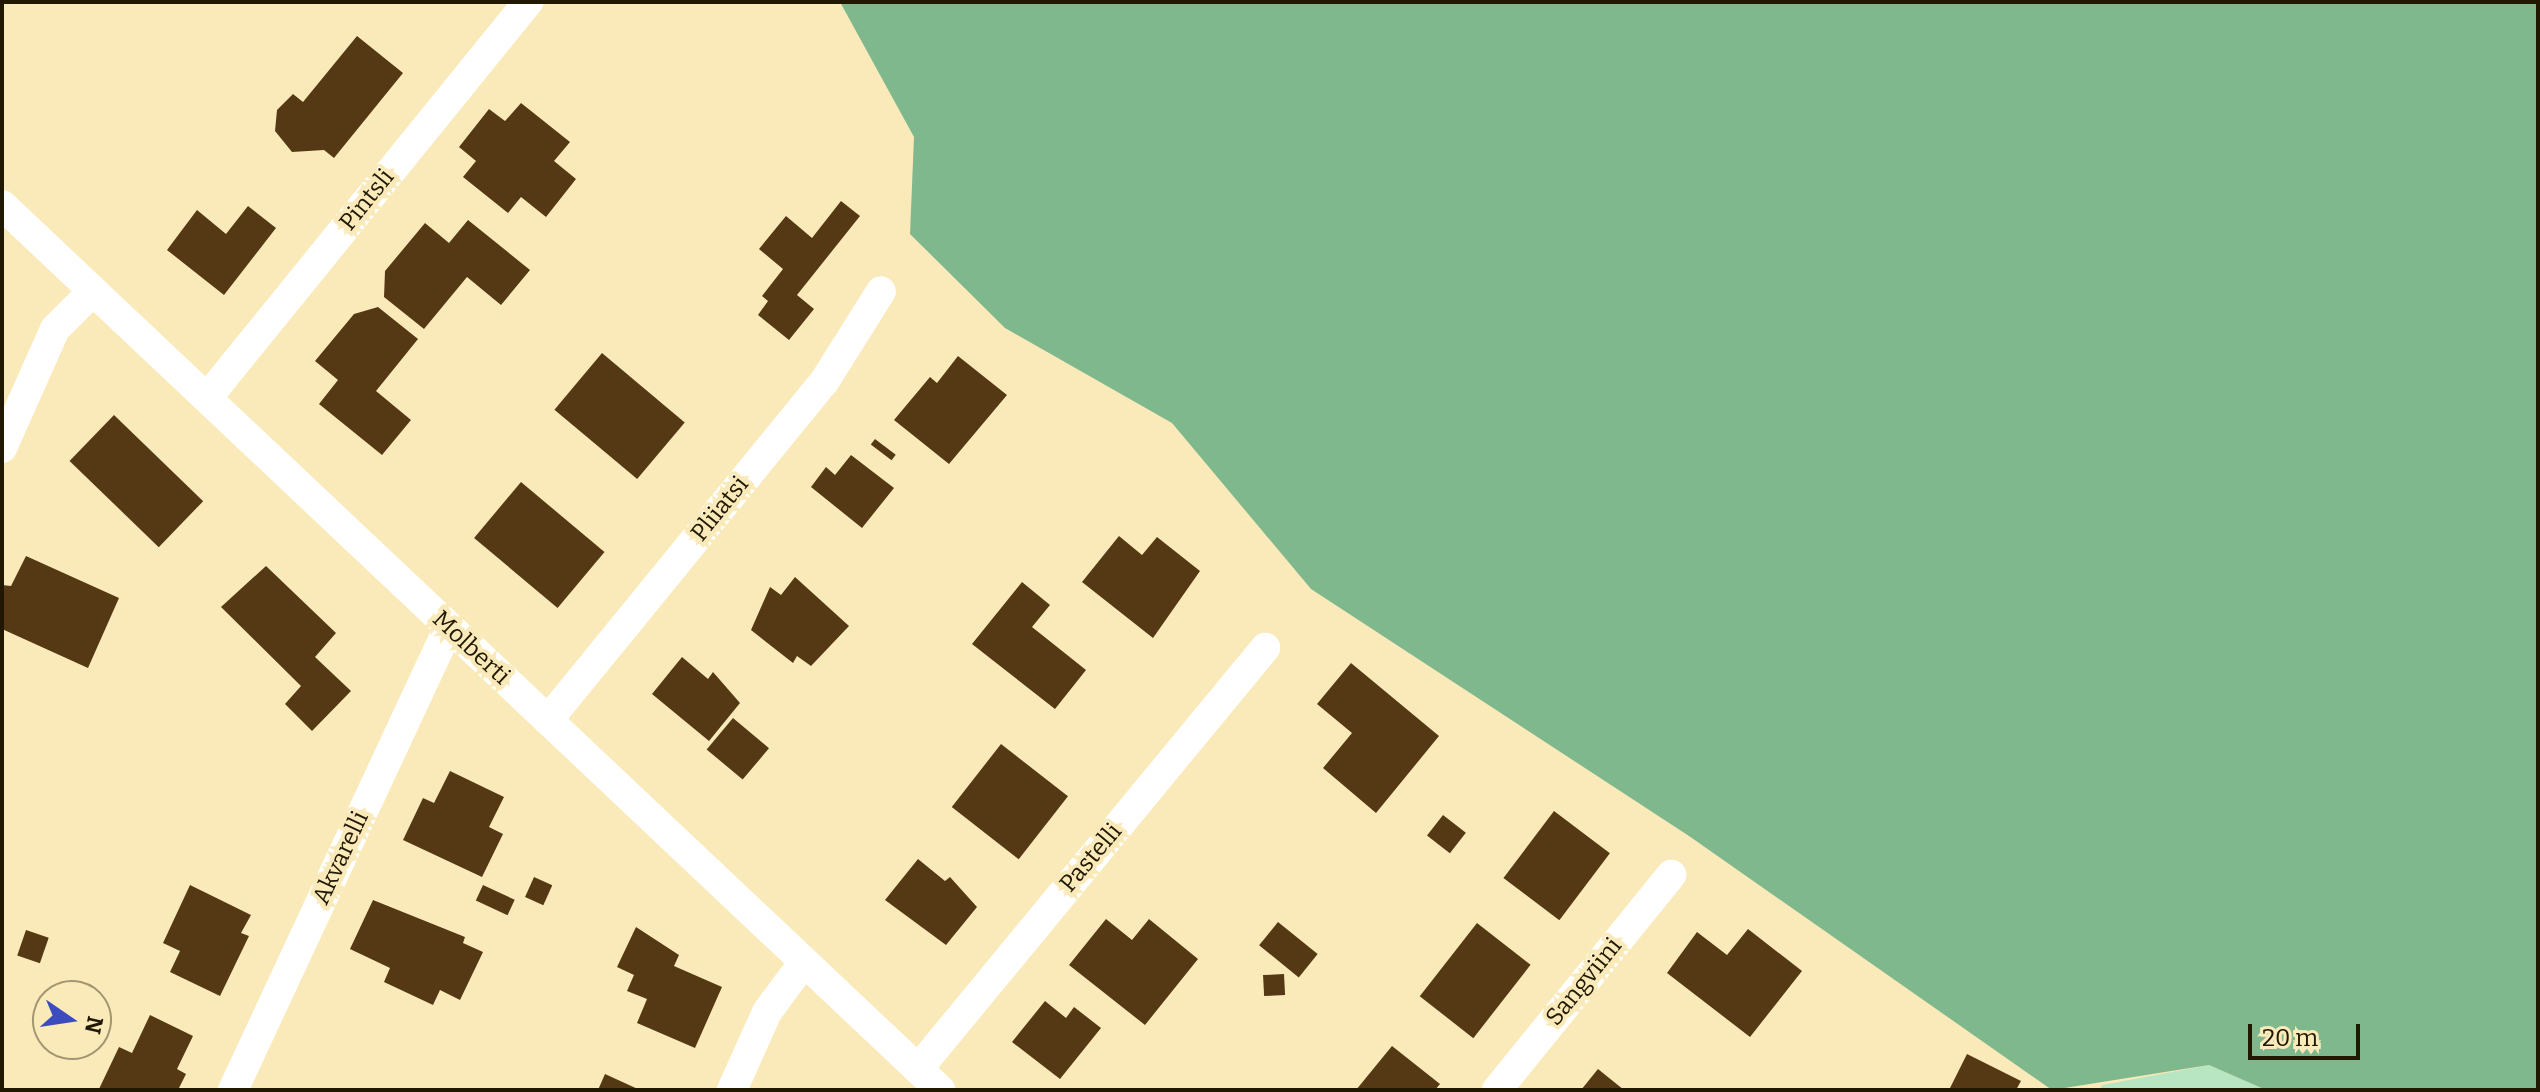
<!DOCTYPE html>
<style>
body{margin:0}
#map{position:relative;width:2540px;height:1092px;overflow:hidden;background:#faeaba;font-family:Bitter,serif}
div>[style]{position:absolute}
.green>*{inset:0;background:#b8e6c2}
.forest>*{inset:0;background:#80b88e}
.building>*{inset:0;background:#543914;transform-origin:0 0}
.street>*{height:30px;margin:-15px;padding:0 15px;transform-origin:15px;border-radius:15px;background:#fff}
span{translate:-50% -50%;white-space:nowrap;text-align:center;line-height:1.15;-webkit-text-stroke:8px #faeaba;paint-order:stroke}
.street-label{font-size:24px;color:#201800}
.frame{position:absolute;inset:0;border:4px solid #201800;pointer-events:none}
.north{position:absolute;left:32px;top:980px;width:80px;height:80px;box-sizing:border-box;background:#faeaba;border:2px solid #a39670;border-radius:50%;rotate:103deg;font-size:22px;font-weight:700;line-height:32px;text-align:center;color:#201800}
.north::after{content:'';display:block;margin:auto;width:28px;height:36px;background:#3c4cbf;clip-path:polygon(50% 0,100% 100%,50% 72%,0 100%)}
.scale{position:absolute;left:2248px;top:1024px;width:112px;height:36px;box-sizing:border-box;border:4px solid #201800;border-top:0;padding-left:10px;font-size:24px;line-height:28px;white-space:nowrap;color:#201800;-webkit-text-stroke:6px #faeaba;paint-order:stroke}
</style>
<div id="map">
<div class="green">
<i style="clip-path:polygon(2209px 1065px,2266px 1090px,2099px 1090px,2102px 1085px)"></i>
</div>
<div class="forest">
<i style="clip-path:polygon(840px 2px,2538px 2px,2538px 1090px,2266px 1090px,2209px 1065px,2052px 1090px,1689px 836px,1311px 589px,1172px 423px,1005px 328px,910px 234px,914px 137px)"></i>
</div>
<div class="building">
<i style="clip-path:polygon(357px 36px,403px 73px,334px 158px,324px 150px,292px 152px,275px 131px,277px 110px,293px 94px,303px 102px)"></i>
<i style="clip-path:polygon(521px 103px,570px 142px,554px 161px,576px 179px,546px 217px,521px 197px,508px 213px,463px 177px,476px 161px,459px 147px,489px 109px,505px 121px)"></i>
<i style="clip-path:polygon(841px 201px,860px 216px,797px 295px,814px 309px,789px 340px,758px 315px,768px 301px,762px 296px,783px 269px,759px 249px,786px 216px,812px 238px)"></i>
<i style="clip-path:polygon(248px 206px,276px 228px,224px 295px,167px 250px,197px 210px,226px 234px)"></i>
<i style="clip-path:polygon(468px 220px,530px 270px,501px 305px,467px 277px,424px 329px,384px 297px,385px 271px,425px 223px,449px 243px)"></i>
<i style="clip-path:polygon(378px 307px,418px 339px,376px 391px,411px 420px,382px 455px,319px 404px,338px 380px,315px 361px,354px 314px)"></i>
<i style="left:602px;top:353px;width:108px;height:74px;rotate:40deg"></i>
<i style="clip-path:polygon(958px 356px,1007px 395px,949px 464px,894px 420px,930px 377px,937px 383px)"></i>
<i style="left:114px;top:415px;width:124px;height:64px;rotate:44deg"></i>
<i style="left:875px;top:439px;width:26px;height:7px;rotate:37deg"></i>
<i style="clip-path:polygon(851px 455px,894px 488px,862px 528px,811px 487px,826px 467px,835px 475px)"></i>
<i style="left:521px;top:482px;width:109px;height:73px;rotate:40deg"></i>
<i style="clip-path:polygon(1119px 536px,1142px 555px,1157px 537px,1200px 571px,1153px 638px,1082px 582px)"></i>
<i style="clip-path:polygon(26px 556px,119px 598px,88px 668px,2px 629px,2px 585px,11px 586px)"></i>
<i style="clip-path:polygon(266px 566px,336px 633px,315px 657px,351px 691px,312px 731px,285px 704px,301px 686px,221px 607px)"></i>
<i style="clip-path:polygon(795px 577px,849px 626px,811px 666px,797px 656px,793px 663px,751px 630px,770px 587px,781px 595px)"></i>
<i style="clip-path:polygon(1022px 582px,1050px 605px,1032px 627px,1086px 670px,1055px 709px,972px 644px)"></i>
<i style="clip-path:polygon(682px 657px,708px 679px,713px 672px,740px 703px,709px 741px,652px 694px)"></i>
<i style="clip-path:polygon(1351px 663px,1439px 736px,1376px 813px,1323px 768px,1352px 733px,1317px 704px)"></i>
<i style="left:733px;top:718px;width:47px;height:41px;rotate:40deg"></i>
<i style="left:1001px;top:744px;width:85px;height:80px;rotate:38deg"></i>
<i style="clip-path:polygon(450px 771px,504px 797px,489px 827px,503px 834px,482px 877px,403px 840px,423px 798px,434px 803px)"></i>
<i style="left:1554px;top:811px;width:70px;height:84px;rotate:37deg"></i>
<i style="left:1443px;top:815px;width:29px;height:26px;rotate:38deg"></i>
<i style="clip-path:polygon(918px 859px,945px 881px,950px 877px,977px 907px,946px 945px,885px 900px)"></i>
<i style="left:534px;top:877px;width:20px;height:22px;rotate:24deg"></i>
<i style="clip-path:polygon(190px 885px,251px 915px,241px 933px,249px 936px,220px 996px,170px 972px,180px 951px,163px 943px)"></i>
<i style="left:483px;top:885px;width:35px;height:17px;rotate:25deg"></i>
<i style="clip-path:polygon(373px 900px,465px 937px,463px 943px,483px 952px,460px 1000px,440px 990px,433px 1005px,384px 982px,390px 968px,350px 949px)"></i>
<i style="clip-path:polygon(1106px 919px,1132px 940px,1149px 919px,1198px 959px,1145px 1025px,1069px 965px)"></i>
<i style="left:1278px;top:922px;width:51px;height:30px;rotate:39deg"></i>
<i style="left:1477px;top:923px;width:68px;height:93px;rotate:38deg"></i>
<i style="clip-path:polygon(636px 927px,679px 955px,674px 966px,722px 987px,695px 1048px,637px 1023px,647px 999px,627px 991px,634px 975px,617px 967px)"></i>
<i style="clip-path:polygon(1748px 929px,1802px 971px,1750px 1037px,1667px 973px,1697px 932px,1727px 955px)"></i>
<i style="left:26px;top:930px;width:24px;height:27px;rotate:19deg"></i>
<i style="left:1284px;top:974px;width:21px;height:21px;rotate:87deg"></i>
<i style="clip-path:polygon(1045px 1001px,1066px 1018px,1074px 1007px,1101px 1028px,1060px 1079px,1012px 1042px)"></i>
<i style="clip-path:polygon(150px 1015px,193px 1036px,177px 1069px,186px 1074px,178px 1090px,99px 1089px,119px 1047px,132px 1053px)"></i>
<i style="clip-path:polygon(1392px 1046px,1440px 1084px,1435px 1090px,1356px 1090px)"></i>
<i style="clip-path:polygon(1967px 1054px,2021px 1081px,2016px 1090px,1949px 1090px)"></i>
<i style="clip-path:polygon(1598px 1069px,1624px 1090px,1581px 1090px)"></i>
<i style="clip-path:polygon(605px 1074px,640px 1090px,598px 1090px)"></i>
</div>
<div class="street">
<i style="left:2px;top:205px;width:1290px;rotate:43.33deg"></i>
<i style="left:207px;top:398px;width:510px;rotate:-50.97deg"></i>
<i style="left:2px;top:448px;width:130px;rotate:-66deg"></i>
<i style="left:55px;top:329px;width:54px;rotate:-45deg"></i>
<i style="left:548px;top:720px;width:436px;rotate:-50.8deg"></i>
<i style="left:824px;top:382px;width:107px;rotate:-57.9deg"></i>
<i style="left:918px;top:1069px;width:546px;rotate:-50.5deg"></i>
<i style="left:233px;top:1090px;width:511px;rotate:-64.99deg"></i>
<i style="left:732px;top:1090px;width:85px;rotate:-65.8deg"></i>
<i style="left:767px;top:1012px;width:62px;rotate:-53.5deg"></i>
<i style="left:1497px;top:1090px;width:277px;rotate:-51deg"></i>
</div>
<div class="street-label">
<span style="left:367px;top:200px;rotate:-51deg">Pintsli</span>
<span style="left:720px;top:509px;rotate:-51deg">Pliiatsi</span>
<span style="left:471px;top:648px;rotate:43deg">Molberti</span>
<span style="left:341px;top:858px;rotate:-65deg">Akvarelli</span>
<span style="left:1091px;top:858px;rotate:-50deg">Pastelli</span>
<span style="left:1584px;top:982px;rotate:-51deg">Sangviini</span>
</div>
<div class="frame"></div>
<div class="north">N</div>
<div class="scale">20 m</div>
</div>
